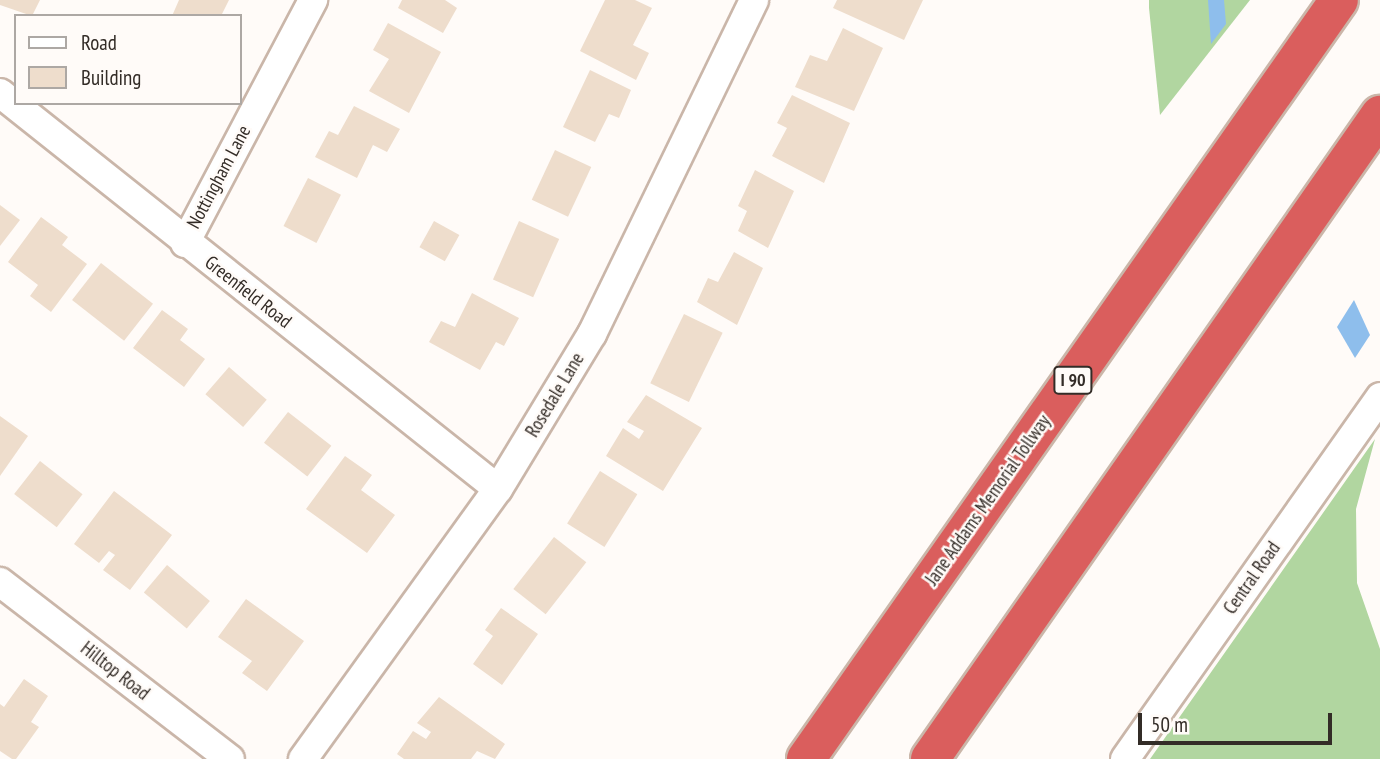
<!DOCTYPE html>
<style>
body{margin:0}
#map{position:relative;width:1380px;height:759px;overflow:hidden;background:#fffbf8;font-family:"PT Sans Narrow",sans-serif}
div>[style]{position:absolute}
.forest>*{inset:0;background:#b1d6a0}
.water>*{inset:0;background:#8ebeec}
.building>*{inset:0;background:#edc;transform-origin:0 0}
.roads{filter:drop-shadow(2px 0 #cab6a9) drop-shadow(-2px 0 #cab6a9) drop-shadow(0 2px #cab6a9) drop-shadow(0 -2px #cab6a9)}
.minor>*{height:28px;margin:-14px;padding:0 14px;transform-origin:14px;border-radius:14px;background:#fff}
.highway>*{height:38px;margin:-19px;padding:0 19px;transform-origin:19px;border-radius:19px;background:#da5e5d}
span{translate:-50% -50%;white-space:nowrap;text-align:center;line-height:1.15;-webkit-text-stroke:5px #fffbf8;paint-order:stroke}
.shield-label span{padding:2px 5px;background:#fffbf8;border:2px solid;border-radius:5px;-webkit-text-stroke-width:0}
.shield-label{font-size:18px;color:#332c27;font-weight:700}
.street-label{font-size:19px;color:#332c27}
.legend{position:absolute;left:14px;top:14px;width:228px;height:91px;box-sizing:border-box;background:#fffbf8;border:2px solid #ada8a4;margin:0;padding:9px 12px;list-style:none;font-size:21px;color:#332c27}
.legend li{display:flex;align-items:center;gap:14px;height:35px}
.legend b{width:35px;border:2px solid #ada8a4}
.scale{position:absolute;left:1138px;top:713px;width:194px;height:32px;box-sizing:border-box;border:4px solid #332c27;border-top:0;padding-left:9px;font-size:21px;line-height:24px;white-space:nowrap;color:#332c27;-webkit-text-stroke:5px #fffbf8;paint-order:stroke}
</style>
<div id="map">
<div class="forest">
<i style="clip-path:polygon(1149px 0,1250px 0,1160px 115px,1149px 8px)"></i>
<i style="clip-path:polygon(1375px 439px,1356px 509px,1357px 583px,1380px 649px,1380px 759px,1150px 759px)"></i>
</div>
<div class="water">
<i style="clip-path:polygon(1208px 0,1224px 0,1226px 24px,1211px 44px)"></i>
<i style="clip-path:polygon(1354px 300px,1370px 335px,1355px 358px,1337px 327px)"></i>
</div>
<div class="building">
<i style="clip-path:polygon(0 0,40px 0,32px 16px,0 5px)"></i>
<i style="clip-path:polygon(179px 0,229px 0,221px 16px,172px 16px)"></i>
<i style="clip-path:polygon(402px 0,445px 0,457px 8px,443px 33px,398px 8px)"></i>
<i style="clip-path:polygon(605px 0,635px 0,652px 8px,633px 45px,649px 53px,636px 80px,580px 51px)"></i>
<i style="clip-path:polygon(837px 0,923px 0,904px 40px,833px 8px)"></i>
<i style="clip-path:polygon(388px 23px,441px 52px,409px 113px,369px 91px,389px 59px,373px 50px)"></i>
<i style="clip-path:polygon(843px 28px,883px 48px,854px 111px,795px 87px,810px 55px,827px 61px)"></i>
<i style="clip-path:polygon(590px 70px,631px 90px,619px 118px,609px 114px,595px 142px,563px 127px)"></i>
<i style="clip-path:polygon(792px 95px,850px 123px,824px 183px,772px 156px,787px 128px,777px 123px)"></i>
<i style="clip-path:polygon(354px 106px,400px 129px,387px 152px,373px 145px,357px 178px,315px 157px,329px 131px,338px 135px)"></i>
<i style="left:555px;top:150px;width:40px;height:55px;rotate:25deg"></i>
<i style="clip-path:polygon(755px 170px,794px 191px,768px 248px,738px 231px,747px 211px,738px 206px)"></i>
<i style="left:308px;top:178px;width:37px;height:54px;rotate:27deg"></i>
<i style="clip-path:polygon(0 205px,20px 220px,0 246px)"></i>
<i style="clip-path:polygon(41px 217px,68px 237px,62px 245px,87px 264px,51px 312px,30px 296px,38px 285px,8px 262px)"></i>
<i style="left:434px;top:221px;width:29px;height:30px;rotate:29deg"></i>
<i style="left:519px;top:221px;width:44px;height:64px;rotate:24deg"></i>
<i style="clip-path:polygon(734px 252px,763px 268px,737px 325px,697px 302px,708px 278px,718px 282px)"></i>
<i style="left:101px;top:263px;width:66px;height:47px;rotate:38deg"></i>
<i style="clip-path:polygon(472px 293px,519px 318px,504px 346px,496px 342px,480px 370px,429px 342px,441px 321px,455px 327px)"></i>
<i style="clip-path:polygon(162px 310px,188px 329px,180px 340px,205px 359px,184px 387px,133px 348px)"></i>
<i style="left:684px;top:314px;width:43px;height:77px;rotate:26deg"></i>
<i style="left:229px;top:367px;width:50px;height:36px;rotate:41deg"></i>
<i style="clip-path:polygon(646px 395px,702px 428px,663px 491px,606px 456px,623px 428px,639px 439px,644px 431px,627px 422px)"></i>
<i style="left:288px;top:412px;width:55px;height:39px;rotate:38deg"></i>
<i style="clip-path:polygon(0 416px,28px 436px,0 476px)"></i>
<i style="clip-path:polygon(345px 456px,372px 475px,361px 490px,395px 515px,367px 553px,306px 509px)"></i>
<i style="left:40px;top:461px;width:54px;height:42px;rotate:38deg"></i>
<i style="left:600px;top:471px;width:44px;height:62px;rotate:32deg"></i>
<i style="clip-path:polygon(114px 491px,172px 535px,130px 590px,103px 570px,115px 555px,109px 551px,99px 563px,74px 544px)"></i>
<i style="left:554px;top:537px;width:41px;height:66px;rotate:38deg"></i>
<i style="left:167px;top:565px;width:56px;height:36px;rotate:40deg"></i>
<i style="clip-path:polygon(246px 599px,304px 641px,267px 691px,242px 673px,252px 661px,218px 637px)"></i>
<i style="clip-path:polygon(501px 608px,538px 634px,502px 685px,473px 664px,493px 636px,485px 630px)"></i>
<i style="clip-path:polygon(24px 679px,48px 696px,31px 722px,39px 727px,16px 759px,12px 759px,0 751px,0 704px,4px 707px)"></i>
<i style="clip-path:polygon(439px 697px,505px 744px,495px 759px,477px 751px,471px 759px,404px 759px,397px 754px,413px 731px,426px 739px,431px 732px,417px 723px)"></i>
</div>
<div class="roads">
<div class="minor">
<i style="left:0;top:93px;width:636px;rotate:38.49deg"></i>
<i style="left:185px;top:243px;width:275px;rotate:-62.2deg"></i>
<i style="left:0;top:582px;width:290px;rotate:37.6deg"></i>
<i style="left:303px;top:759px;width:333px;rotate:-54.2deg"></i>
<i style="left:498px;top:489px;width:181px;rotate:-58.8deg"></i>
<i style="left:592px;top:334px;width:371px;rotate:-64.1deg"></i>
<i style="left:1125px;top:759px;width:443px;rotate:-54.8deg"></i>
</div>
<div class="highway">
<i style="left:806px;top:759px;width:927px;rotate:-54.92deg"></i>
<i style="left:930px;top:759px;width:786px;rotate:-55.06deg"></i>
</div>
</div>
<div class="shield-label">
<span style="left:1073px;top:380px">I 90</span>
</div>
<div class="street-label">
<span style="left:219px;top:177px;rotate:-62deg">Nottingham Lane</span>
<span style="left:248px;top:292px;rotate:38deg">Greenfield Road</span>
<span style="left:555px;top:395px;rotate:-59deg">Rosedale Lane</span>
<span style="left:988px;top:500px;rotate:-55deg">Jane Addams Memorial Tollway</span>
<span style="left:1252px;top:578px;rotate:-55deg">Central Road</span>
<span style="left:115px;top:671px;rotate:38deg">Hilltop Road</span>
</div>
<ul class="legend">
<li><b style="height:9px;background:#fff"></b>Road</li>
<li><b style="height:19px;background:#edc"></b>Building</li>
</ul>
<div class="scale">50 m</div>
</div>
